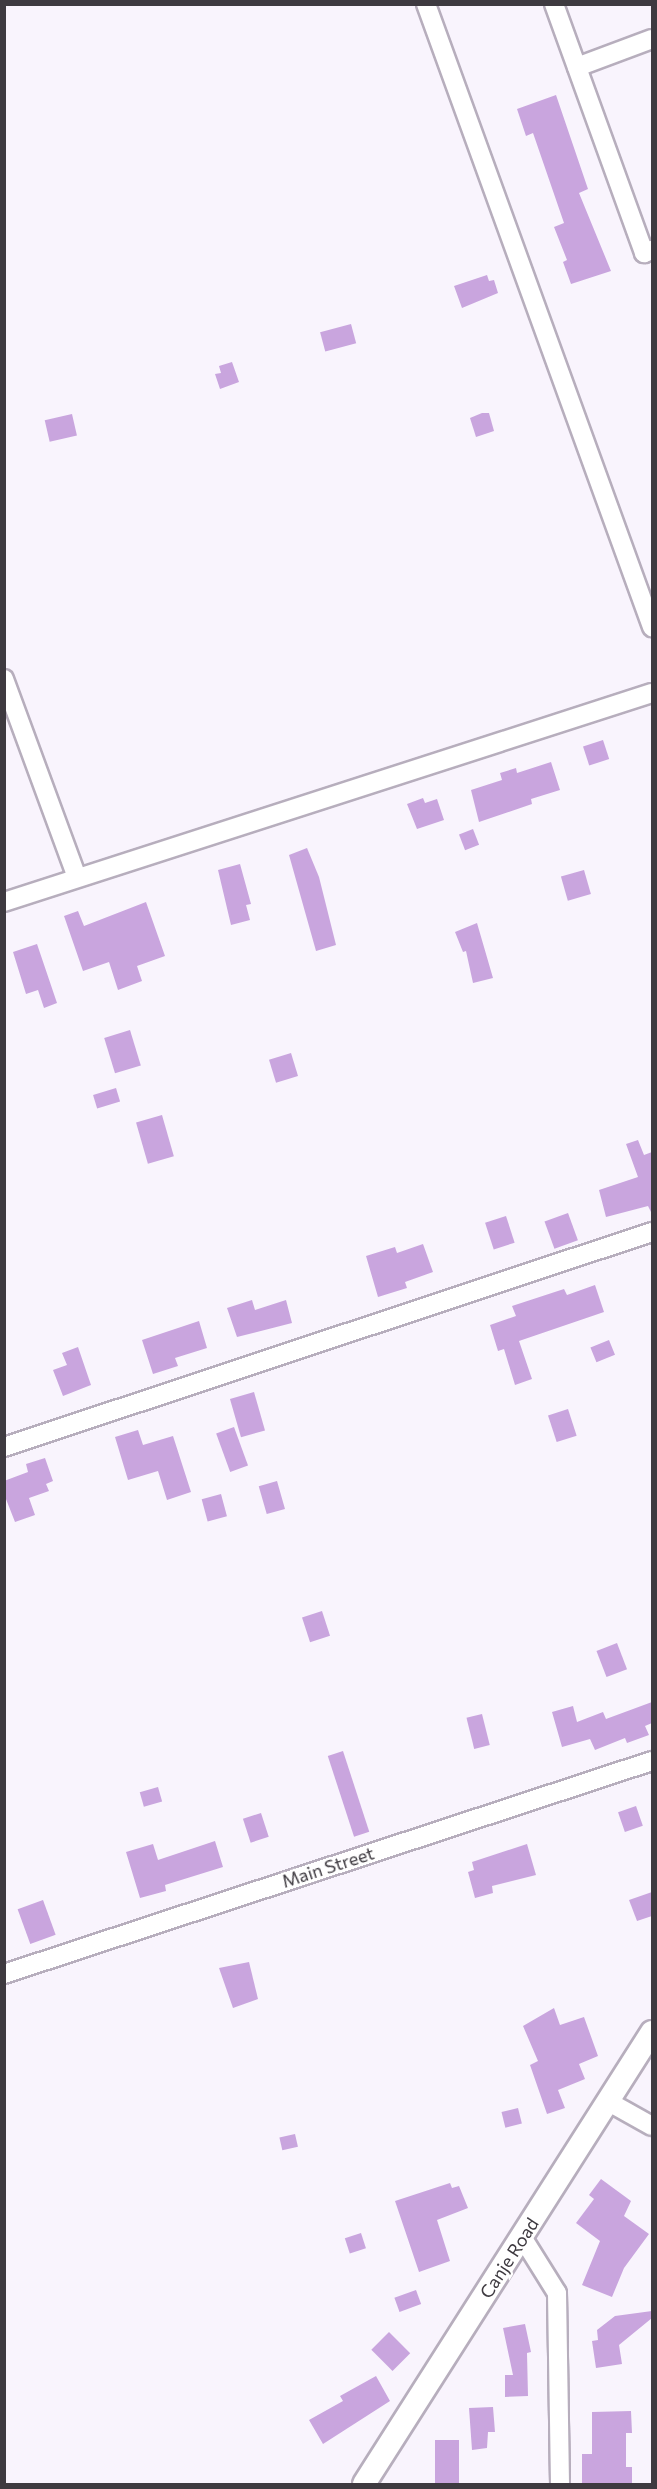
<!DOCTYPE html>
<style>
body{margin:0}
#map{position:relative;width:657px;height:2489px;overflow:hidden;background:#f9f4fd;font-family:Commissioner,sans-serif}
div>[style]{position:absolute}
.building>*{inset:0;background:#c9a5de;transform-origin:0 0}
.roads{filter:drop-shadow(2px 0 #b7aebd) drop-shadow(-2px 0 #b7aebd) drop-shadow(0 2px #b7aebd) drop-shadow(0 -2px #b7aebd)}
.minor>*{height:18px;margin:-9px;padding:0 9px;transform-origin:9px;border-radius:9px;background:#fff}
.tertiary>*{height:22px;margin:-11px;padding:0 11px;transform-origin:11px;border-radius:11px;background:#fff}
span{translate:-50% -50%;white-space:nowrap;text-align:center;line-height:1.15;-webkit-text-stroke:4.5px #fff;paint-order:stroke}
.street-label{font-size:18px;color:#3e3a40}
.frame{position:absolute;inset:0;border:6px solid #3e3a40;pointer-events:none}
</style>
<div id="map">
<div class="building">
<i style="clip-path:polygon(556px 95px,588px 189px,579px 193px,611px 271px,571px 284px,563px 262px,567px 260px,554px 227px,564px 223px,533px 133px,526px 136px,517px 109px)"></i>
<i style="clip-path:polygon(487px 275px,489px 281px,494px 280px,498px 293px,462px 308px,454px 286px)"></i>
<i style="left:351px;top:324px;width:20px;height:32px;rotate:75deg"></i>
<i style="clip-path:polygon(232px 362px,239px 382px,220px 389px,215px 374px,221px 373px,219px 366px)"></i>
<i style="clip-path:polygon(482px 413px,489px 413px,494px 431px,476px 437px,470px 418px)"></i>
<i style="left:72px;top:414px;width:22px;height:28px;rotate:77deg"></i>
<i style="left:603px;top:740px;width:20px;height:21px;rotate:72deg"></i>
<i style="clip-path:polygon(551px 762px,560px 790px,531px 799px,532px 804px,479px 822px,471px 790px,502px 780px,500px 773px,516px 768px,517px 773px)"></i>
<i style="clip-path:polygon(423px 798px,425px 803px,437px 799px,444px 820px,417px 829px,407px 804px)"></i>
<i style="left:473px;top:829px;width:17px;height:15px;rotate:69deg"></i>
<i style="clip-path:polygon(307px 848px,319px 877px,336px 945px,316px 951px,289px 855px)"></i>
<i style="clip-path:polygon(240px 864px,251px 904px,246px 905px,250px 920px,231px 925px,218px 870px)"></i>
<i style="left:584px;top:870px;width:25px;height:24px;rotate:74deg"></i>
<i style="clip-path:polygon(146px 902px,165px 956px,137px 966px,142px 981px,118px 990px,109px 962px,83px 971px,64px 916px,78px 911px,84px 926px)"></i>
<i style="clip-path:polygon(477px 923px,493px 978px,473px 983px,466px 951px,463px 952px,455px 932px)"></i>
<i style="clip-path:polygon(37px 944px,57px 1003px,44px 1008px,38px 990px,26px 994px,13px 952px)"></i>
<i style="left:130px;top:1030px;width:37px;height:27px;rotate:73deg"></i>
<i style="left:291px;top:1053px;width:24px;height:23px;rotate:73deg"></i>
<i style="left:116px;top:1088px;width:14px;height:24px;rotate:73deg"></i>
<i style="left:162px;top:1115px;width:43px;height:27px;rotate:74deg"></i>
<i style="clip-path:polygon(638px 1140px,644px 1155px,652px 1152px,652px 1214px,648px 1206px,606px 1217px,599px 1190px,638px 1177px,626px 1144px)"></i>
<i style="left:568px;top:1213px;width:29px;height:25px;rotate:70deg"></i>
<i style="left:506px;top:1216px;width:28px;height:22px;rotate:72deg"></i>
<i style="clip-path:polygon(423px 1244px,433px 1272px,405px 1282px,407px 1288px,378px 1297px,366px 1256px,395px 1247px,397px 1253px)"></i>
<i style="clip-path:polygon(595px 1285px,604px 1312px,519px 1341px,532px 1379px,515px 1385px,504px 1349px,498px 1351px,490px 1325px,516px 1316px,512px 1306px,564px 1289px,567px 1295px)"></i>
<i style="clip-path:polygon(252px 1300px,255px 1310px,286px 1300px,292px 1323px,237px 1337px,227px 1308px)"></i>
<i style="clip-path:polygon(199px 1321px,207px 1348px,175px 1358px,178px 1366px,153px 1374px,142px 1340px)"></i>
<i style="left:609px;top:1340px;width:16px;height:20px;rotate:68deg"></i>
<i style="clip-path:polygon(78px 1347px,91px 1385px,63px 1396px,53px 1370px,67px 1365px,62px 1353px)"></i>
<i style="left:254px;top:1392px;width:40px;height:25px;rotate:74deg"></i>
<i style="left:568px;top:1409px;width:28px;height:21px;rotate:72deg"></i>
<i style="left:234px;top:1427px;width:41px;height:19px;rotate:70deg"></i>
<i style="clip-path:polygon(138px 1430px,143px 1445px,173px 1436px,191px 1492px,167px 1500px,158px 1471px,128px 1480px,115px 1437px)"></i>
<i style="clip-path:polygon(45px 1458px,53px 1481px,46px 1484px,49px 1491px,29px 1498px,35px 1515px,15px 1522px,4px 1494px,4px 1481px,28px 1472px,26px 1464px)"></i>
<i style="left:277px;top:1481px;width:29px;height:19px;rotate:74deg"></i>
<i style="left:221px;top:1494px;width:23px;height:20px;rotate:75deg"></i>
<i style="left:322px;top:1611px;width:26px;height:21px;rotate:72deg"></i>
<i style="left:617px;top:1643px;width:28px;height:22px;rotate:69deg"></i>
<i style="clip-path:polygon(652px 1702px,652px 1723px,645px 1726px,649px 1735px,627px 1743px,625px 1738px,595px 1750px,590px 1739px,562px 1747px,552px 1712px,573px 1706px,577px 1722px,603px 1712px,606px 1719px)"></i>
<i style="left:482px;top:1714px;width:32px;height:16px;rotate:76deg"></i>
<i style="left:343px;top:1751px;width:85px;height:16px;rotate:72deg"></i>
<i style="left:158px;top:1787px;width:15px;height:19px;rotate:74deg"></i>
<i style="left:636px;top:1806px;width:21px;height:19px;rotate:71deg"></i>
<i style="left:261px;top:1813px;width:25px;height:19px;rotate:72deg"></i>
<i style="clip-path:polygon(215px 1841px,223px 1867px,165px 1885px,166px 1891px,140px 1898px,126px 1852px,153px 1844px,158px 1860px)"></i>
<i style="clip-path:polygon(527px 1844px,536px 1875px,492px 1886px,493px 1893px,475px 1898px,468px 1872px,474px 1870px,472px 1862px)"></i>
<i style="clip-path:polygon(652px 1892px,652px 1916px,637px 1921px,629px 1900px)"></i>
<i style="left:43px;top:1900px;width:37px;height:27px;rotate:70deg"></i>
<i style="clip-path:polygon(249px 1962px,258px 1999px,233px 2008px,219px 1968px)"></i>
<i style="clip-path:polygon(554px 2008px,560px 2025px,584px 2017px,598px 2056px,579px 2064px,585px 2079px,558px 2090px,565px 2108px,547px 2114px,530px 2065px,538px 2061px,523px 2026px)"></i>
<i style="left:518px;top:2108px;width:16px;height:17px;rotate:76deg"></i>
<i style="left:295px;top:2134px;width:13px;height:16px;rotate:77deg"></i>
<i style="clip-path:polygon(601px 2179px,631px 2201px,624px 2216px,649px 2234px,624px 2268px,612px 2297px,582px 2285px,600px 2241px,576px 2223px,594px 2199px,589px 2195px)"></i>
<i style="clip-path:polygon(450px 2183px,452px 2188px,459px 2186px,468px 2208px,437px 2220px,450px 2261px,419px 2272px,395px 2201px)"></i>
<i style="left:361px;top:2233px;width:16px;height:17px;rotate:72deg"></i>
<i style="left:416px;top:2290px;width:15px;height:23px;rotate:70deg"></i>
<i style="clip-path:polygon(652px 2311px,652px 2318px,619px 2345px,622px 2364px,596px 2368px,592px 2341px,598px 2340px,597px 2330px,615px 2316px)"></i>
<i style="clip-path:polygon(525px 2324px,531px 2352px,527px 2353px,528px 2396px,505px 2397px,505px 2375px,513px 2375px,503px 2328px)"></i>
<i style="left:389px;top:2332px;width:30px;height:25px;rotate:45deg"></i>
<i style="clip-path:polygon(376px 2376px,390px 2401px,323px 2444px,309px 2420px,343px 2401px,340px 2396px)"></i>
<i style="clip-path:polygon(493px 2407px,495px 2432px,488px 2432px,487px 2448px,472px 2450px,469px 2408px)"></i>
<i style="clip-path:polygon(631px 2411px,632px 2433px,626px 2433px,626px 2467px,632px 2467px,632px 2484px,582px 2484px,582px 2454px,592px 2454px,592px 2412px)"></i>
<i style="left:435px;top:2440px;width:24px;height:44px"></i>
</div>
<div class="roads">
<div class="minor">
<i style="left:426px;top:4px;width:663px;rotate:70.06deg"></i>
<i style="left:554px;top:4px;width:265px;rotate:70.1deg"></i>
<i style="left:644px;top:253px;width:9px;rotate:-21deg"></i>
<i style="left:577px;top:67px;width:80px;rotate:-20.5deg"></i>
<i style="left:4px;top:679px;width:211px;rotate:69.8deg"></i>
<i style="left:4px;top:902px;width:681px;rotate:-17.88deg"></i>
<i style="left:4px;top:1447px;width:683px;rotate:-18.36deg"></i>
<i style="left:4px;top:1974px;width:682px;rotate:-18.2deg"></i>
<i style="left:609px;top:2102px;width:49px;rotate:29.2deg"></i>
<i style="left:522px;top:2237px;width:66px;rotate:58deg"></i>
<i style="left:557px;top:2293px;width:191px;rotate:89.1deg"></i>
</div>
<div class="tertiary">
<i style="left:364px;top:2484px;width:536px;rotate:-57.5deg"></i>
</div>
</div>
<div class="street-label">
<span style="left:328px;top:1867px;rotate:-18deg">Main Street</span>
<span style="left:509px;top:2258px;rotate:-57deg">Canje Road</span>
</div>
<div class="frame"></div>
</div>
